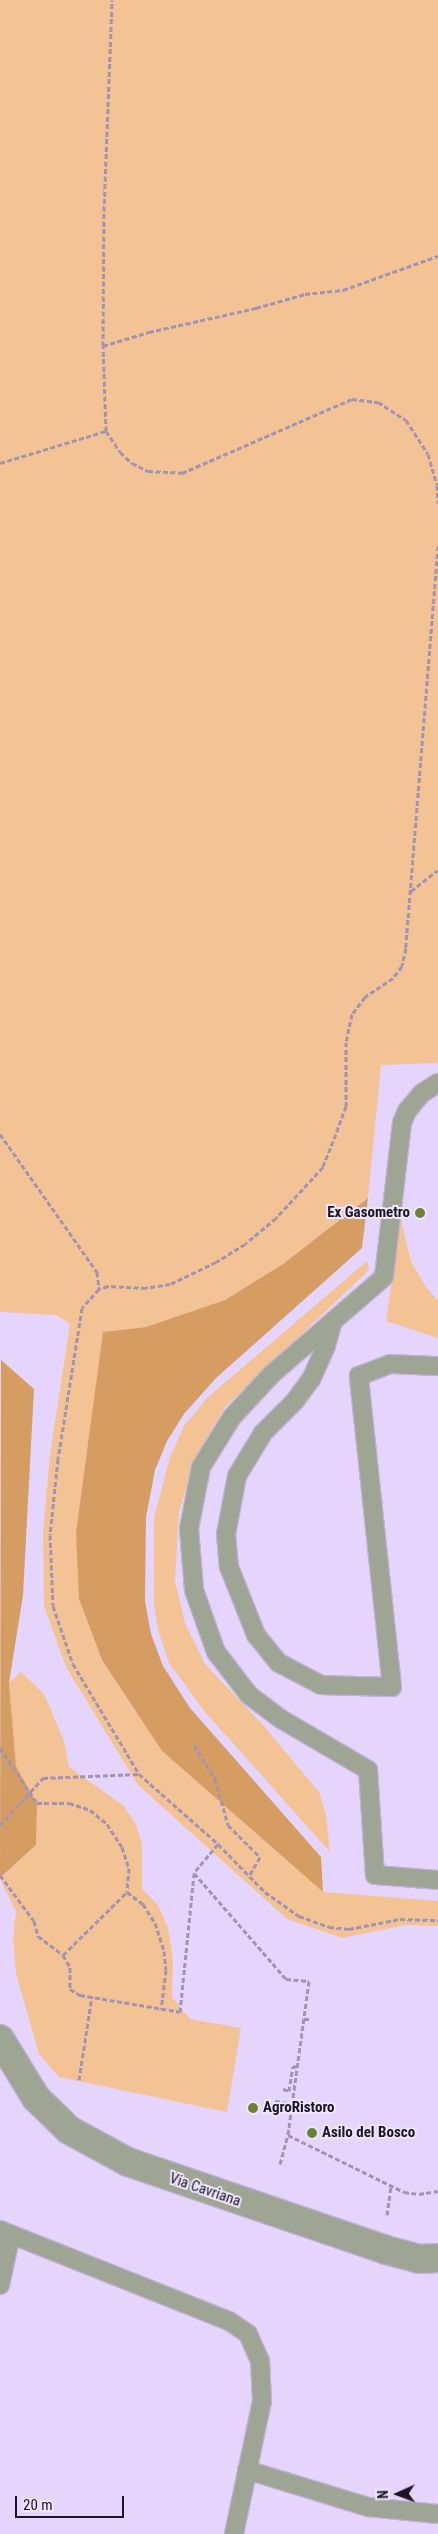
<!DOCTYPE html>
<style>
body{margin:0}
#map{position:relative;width:438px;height:2534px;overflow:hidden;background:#e5d4fc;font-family:"Roboto Condensed",sans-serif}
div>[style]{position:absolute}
.green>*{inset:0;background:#f4c395}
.forest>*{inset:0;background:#d69d63}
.path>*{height:3px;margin-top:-1.5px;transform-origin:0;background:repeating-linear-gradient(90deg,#a194b3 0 5px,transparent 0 7.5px)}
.roads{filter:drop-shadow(1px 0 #c1b2d5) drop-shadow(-1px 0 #c1b2d5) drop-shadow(0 1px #c1b2d5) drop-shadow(0 -1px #c1b2d5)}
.lane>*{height:18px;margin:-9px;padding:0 9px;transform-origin:9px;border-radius:9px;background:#9ea594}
.street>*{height:28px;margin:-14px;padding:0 14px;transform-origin:14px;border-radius:14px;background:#9ea594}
.dots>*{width:14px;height:14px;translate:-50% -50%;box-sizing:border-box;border:2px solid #efe5fd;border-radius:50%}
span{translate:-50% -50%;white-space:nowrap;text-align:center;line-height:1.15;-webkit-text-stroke:4px #efe5fd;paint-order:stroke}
.poi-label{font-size:15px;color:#1b1523;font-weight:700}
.right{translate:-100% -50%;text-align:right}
.left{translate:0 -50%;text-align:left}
.street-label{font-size:15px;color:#1b1523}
.north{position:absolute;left:373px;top:2469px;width:50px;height:50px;-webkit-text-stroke:4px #efe5fd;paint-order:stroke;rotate:268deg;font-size:14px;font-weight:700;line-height:20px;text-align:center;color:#1b1523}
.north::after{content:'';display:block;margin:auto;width:18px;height:22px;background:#1b1523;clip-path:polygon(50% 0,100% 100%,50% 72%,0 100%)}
.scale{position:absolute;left:15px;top:2496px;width:109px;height:22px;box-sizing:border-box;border:2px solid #1b1523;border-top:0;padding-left:6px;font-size:15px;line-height:18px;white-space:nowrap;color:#1b1523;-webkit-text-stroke:4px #efe5fd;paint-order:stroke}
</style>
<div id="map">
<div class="green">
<i style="clip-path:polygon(0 0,438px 0,438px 1063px,381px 1065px,368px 1198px,283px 1264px,225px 1300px,146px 1327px,103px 1332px,79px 1599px,102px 1660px,162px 1751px,323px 1892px,438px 1901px,438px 1926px,406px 1925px,342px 1938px,287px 1919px,138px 1785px,66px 1667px,44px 1606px,43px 1533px,50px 1455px,70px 1324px,56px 1315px,0 1312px)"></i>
<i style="clip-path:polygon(401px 1220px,411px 1262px,426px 1287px,438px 1301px,438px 1338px,386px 1321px)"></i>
<i style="clip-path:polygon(367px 1261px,369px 1270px,225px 1407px,194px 1461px,179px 1513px,175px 1581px,185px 1623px,205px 1664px,262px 1724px,319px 1792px,326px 1815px,330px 1852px,205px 1712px,169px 1663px,158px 1630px,154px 1604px,154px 1518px,170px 1457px,184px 1426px,208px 1397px)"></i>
<i style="clip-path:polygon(21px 1672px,44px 1694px,64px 1741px,69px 1767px,124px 1806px,136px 1825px,142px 1844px,142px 1889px,158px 1905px,168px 1928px,173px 1959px,172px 1997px,190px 2019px,241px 2028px,227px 2112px,59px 2077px,39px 2054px,16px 1974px,13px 1939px,16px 1911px,0 1879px,36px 1845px,37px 1803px,16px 1767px,9px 1683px)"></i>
</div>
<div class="forest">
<i style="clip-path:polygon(368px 1198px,362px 1248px,216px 1378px,184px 1414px,167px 1441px,155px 1470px,146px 1517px,145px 1601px,151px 1634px,163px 1666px,190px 1708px,321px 1857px,323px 1892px,162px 1751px,102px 1660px,79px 1599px,76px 1533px,103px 1332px,146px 1327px,225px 1300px,283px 1264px)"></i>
<i style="clip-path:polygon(1px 1360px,34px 1389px,23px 1595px,9px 1683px,16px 1766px,37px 1804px,36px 1845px,0 1878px)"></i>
</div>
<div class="path">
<i style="left:103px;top:346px;width:48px;rotate:-16.9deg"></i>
<i style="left:149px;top:332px;width:110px;rotate:-12.6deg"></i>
<i style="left:256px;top:308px;width:51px;rotate:-15.9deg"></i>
<i style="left:305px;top:294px;width:38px;rotate:-6deg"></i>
<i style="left:343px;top:290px;width:101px;rotate:-19.7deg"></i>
<i style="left:106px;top:431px;width:85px;rotate:-92deg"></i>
<i style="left:103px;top:346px;width:135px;rotate:-89.6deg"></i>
<i style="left:104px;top:211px;width:211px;rotate:-87.8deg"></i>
<i style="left:0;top:463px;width:111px;rotate:-16.8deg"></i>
<i style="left:106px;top:431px;width:25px;rotate:56deg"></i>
<i style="left:120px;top:452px;width:16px;rotate:43deg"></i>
<i style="left:132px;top:463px;width:18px;rotate:27deg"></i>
<i style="left:148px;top:471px;width:34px;rotate:3deg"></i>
<i style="left:182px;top:473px;width:185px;rotate:-23.5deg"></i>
<i style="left:352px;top:399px;width:26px;rotate:7deg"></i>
<i style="left:378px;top:402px;width:33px;rotate:33deg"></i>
<i style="left:406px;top:420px;width:40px;rotate:57.1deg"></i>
<i style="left:428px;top:454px;width:32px;rotate:74deg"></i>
<i style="left:437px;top:485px;width:18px;rotate:87deg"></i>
<i style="left:438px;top:546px;width:403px;rotate:94.6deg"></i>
<i style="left:406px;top:948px;width:18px;rotate:103deg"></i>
<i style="left:402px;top:966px;width:15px;rotate:127deg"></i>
<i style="left:393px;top:978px;width:34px;rotate:146deg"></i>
<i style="left:365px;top:997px;width:21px;rotate:127deg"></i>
<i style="left:352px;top:1014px;width:29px;rotate:102deg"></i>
<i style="left:346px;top:1042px;width:64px;rotate:90deg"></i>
<i style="left:346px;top:1106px;width:30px;rotate:110deg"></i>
<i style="left:336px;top:1134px;width:35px;rotate:112deg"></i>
<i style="left:323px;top:1167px;width:69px;rotate:132.7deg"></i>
<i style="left:276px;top:1218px;width:40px;rotate:140deg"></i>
<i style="left:245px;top:1244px;width:34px;rotate:148deg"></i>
<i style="left:216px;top:1262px;width:51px;rotate:154.4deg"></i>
<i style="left:170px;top:1284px;width:24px;rotate:171deg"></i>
<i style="left:146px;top:1288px;width:38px;rotate:-177deg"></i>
<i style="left:108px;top:1286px;width:9px;rotate:162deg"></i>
<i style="left:99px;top:1289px;width:25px;rotate:132deg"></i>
<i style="left:82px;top:1308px;width:153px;rotate:99deg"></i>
<i style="left:58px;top:1459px;width:76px;rotate:96deg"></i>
<i style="left:50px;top:1535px;width:71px;rotate:87.6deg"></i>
<i style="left:53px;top:1606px;width:61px;rotate:71deg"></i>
<i style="left:73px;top:1664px;width:128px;rotate:59deg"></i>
<i style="left:139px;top:1774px;width:106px;rotate:41.5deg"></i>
<i style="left:218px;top:1844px;width:67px;rotate:45.6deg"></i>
<i style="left:265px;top:1892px;width:42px;rotate:35.2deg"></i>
<i style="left:299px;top:1916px;width:32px;rotate:20deg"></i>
<i style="left:329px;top:1927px;width:20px;rotate:6deg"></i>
<i style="left:349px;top:1929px;width:52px;rotate:-11.1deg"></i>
<i style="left:400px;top:1919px;width:38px;rotate:2deg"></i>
<i style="left:411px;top:891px;width:34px;rotate:-38deg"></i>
<i style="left:0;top:1134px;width:169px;rotate:54.9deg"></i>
<i style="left:97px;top:1272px;width:17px;rotate:83deg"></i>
<i style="left:194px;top:1745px;width:40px;rotate:58deg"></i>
<i style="left:215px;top:1779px;width:48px;rotate:74.2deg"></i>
<i style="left:228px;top:1825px;width:45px;rotate:45deg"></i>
<i style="left:260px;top:1857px;width:22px;rotate:120deg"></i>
<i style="left:0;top:1748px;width:66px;rotate:56.1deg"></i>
<i style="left:37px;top:1803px;width:32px"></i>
<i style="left:69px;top:1803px;width:22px;rotate:18deg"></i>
<i style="left:90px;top:1810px;width:22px;rotate:39deg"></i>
<i style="left:107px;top:1824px;width:27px;rotate:57deg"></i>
<i style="left:122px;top:1847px;width:22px;rotate:72deg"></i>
<i style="left:129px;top:1868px;width:24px;rotate:95deg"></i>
<i style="left:127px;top:1892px;width:20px;rotate:37deg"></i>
<i style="left:143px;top:1904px;width:22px;rotate:58deg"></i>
<i style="left:155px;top:1923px;width:29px;rotate:72deg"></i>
<i style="left:164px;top:1951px;width:19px;rotate:84deg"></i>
<i style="left:166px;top:1970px;width:39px;rotate:97deg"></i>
<i style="left:0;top:1825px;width:64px;rotate:-47.5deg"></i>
<i style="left:43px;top:1778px;width:96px;rotate:-2.4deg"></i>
<i style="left:218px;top:1844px;width:38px;rotate:130deg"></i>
<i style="left:194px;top:1873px;width:140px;rotate:49deg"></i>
<i style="left:286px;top:1979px;width:23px;rotate:5deg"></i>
<i style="left:309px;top:1981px;width:155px;rotate:97.8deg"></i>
<i style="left:288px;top:2135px;width:129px;rotate:26.2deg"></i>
<i style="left:404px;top:2192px;width:15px;rotate:8deg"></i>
<i style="left:419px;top:2194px;width:19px;rotate:-9deg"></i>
<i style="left:0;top:1875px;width:57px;rotate:53.5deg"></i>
<i style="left:34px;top:1921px;width:16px;rotate:75deg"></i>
<i style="left:38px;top:1936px;width:31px;rotate:37deg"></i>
<i style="left:63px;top:1955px;width:14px;rotate:60deg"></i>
<i style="left:70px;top:1967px;width:22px;rotate:90deg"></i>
<i style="left:70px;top:1989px;width:12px;rotate:31deg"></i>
<i style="left:80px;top:1995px;width:101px;rotate:9.6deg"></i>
<i style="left:180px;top:2012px;width:139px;rotate:-84.2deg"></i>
<i style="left:63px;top:1955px;width:90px;rotate:-44.5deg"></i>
<i style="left:304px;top:2019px;width:6px"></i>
<i style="left:79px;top:2080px;width:85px;rotate:-81.2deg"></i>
<i style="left:283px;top:2089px;width:6px;rotate:18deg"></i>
<i style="left:289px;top:2091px;width:25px;rotate:-81deg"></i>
<i style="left:293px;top:2066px;width:4px;rotate:14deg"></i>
<i style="left:275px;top:2101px;width:18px;rotate:9deg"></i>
<i style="left:280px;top:2164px;width:30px;rotate:-75deg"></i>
<i style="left:387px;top:2215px;width:29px;rotate:-82deg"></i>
</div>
<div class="roads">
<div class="lane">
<i style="left:438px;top:1083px;width:19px;rotate:148deg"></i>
<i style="left:422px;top:1093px;width:23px;rotate:130deg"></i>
<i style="left:407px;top:1111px;width:13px;rotate:113deg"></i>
<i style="left:402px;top:1123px;width:155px;rotate:96.7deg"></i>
<i style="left:384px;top:1277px;width:150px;rotate:139.1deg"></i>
<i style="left:271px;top:1375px;width:57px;rotate:132.9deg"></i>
<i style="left:232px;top:1417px;width:59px;rotate:121.8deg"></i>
<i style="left:201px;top:1467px;width:63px;rotate:101deg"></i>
<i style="left:189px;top:1529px;width:61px;rotate:85.3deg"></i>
<i style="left:194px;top:1590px;width:66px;rotate:70.5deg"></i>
<i style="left:216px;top:1652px;width:54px;rotate:52.5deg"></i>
<i style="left:249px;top:1695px;width:40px;rotate:37deg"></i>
<i style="left:281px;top:1719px;width:101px;rotate:30.4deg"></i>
<i style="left:368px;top:1770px;width:105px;rotate:86.2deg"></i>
<i style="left:375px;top:1875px;width:63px;rotate:4.5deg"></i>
<i style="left:333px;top:1321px;width:26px;rotate:106deg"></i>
<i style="left:326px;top:1346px;width:36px;rotate:114deg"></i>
<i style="left:311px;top:1379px;width:26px;rotate:126deg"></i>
<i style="left:296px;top:1400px;width:47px;rotate:135deg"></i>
<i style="left:263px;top:1433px;width:50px;rotate:121.2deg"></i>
<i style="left:237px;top:1476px;width:59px;rotate:100.7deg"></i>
<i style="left:226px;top:1534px;width:33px;rotate:85deg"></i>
<i style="left:229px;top:1567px;width:73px;rotate:68.3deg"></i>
<i style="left:256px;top:1635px;width:36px;rotate:51deg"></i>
<i style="left:279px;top:1663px;width:47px;rotate:27.6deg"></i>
<i style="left:321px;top:1685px;width:71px;rotate:1.6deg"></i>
<i style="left:392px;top:1687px;width:313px;rotate:-96.1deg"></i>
<i style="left:359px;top:1376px;width:33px;rotate:-21deg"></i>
<i style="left:390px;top:1364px;width:48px;rotate:2.4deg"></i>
<i style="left:0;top:2230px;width:246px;rotate:21.7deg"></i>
<i style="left:229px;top:2321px;width:23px;rotate:34deg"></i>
<i style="left:248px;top:2334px;width:30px;rotate:66deg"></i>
<i style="left:260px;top:2361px;width:40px;rotate:87.1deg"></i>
<i style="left:262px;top:2401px;width:136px;rotate:101.9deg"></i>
<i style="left:0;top:2285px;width:52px;rotate:-77.8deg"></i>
<i style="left:247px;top:2470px;width:127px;rotate:17deg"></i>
<i style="left:368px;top:2507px;width:70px;rotate:5.7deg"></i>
</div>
<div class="street">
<i style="left:0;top:2039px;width:69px;rotate:58.6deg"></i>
<i style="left:36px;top:2098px;width:46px;rotate:44.1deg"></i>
<i style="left:69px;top:2130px;width:67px;rotate:28.5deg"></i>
<i style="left:128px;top:2162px;width:273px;rotate:18.8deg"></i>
<i style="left:386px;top:2250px;width:34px;rotate:15deg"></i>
<i style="left:419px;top:2259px;width:19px;rotate:-3deg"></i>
</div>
</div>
<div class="dots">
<i style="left:420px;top:1213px;background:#698235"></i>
<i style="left:253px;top:2108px;background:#698235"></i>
<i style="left:312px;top:2133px;background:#698235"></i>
</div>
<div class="poi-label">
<span class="right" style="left:410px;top:1213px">Ex Gasometro</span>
<span class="left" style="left:263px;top:2108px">AgroRistoro</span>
<span class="left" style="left:322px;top:2133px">Asilo del Bosco</span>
</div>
<div class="street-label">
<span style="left:205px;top:2190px;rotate:19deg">Via Cavriana</span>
</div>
<div class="north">N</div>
<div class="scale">20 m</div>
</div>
